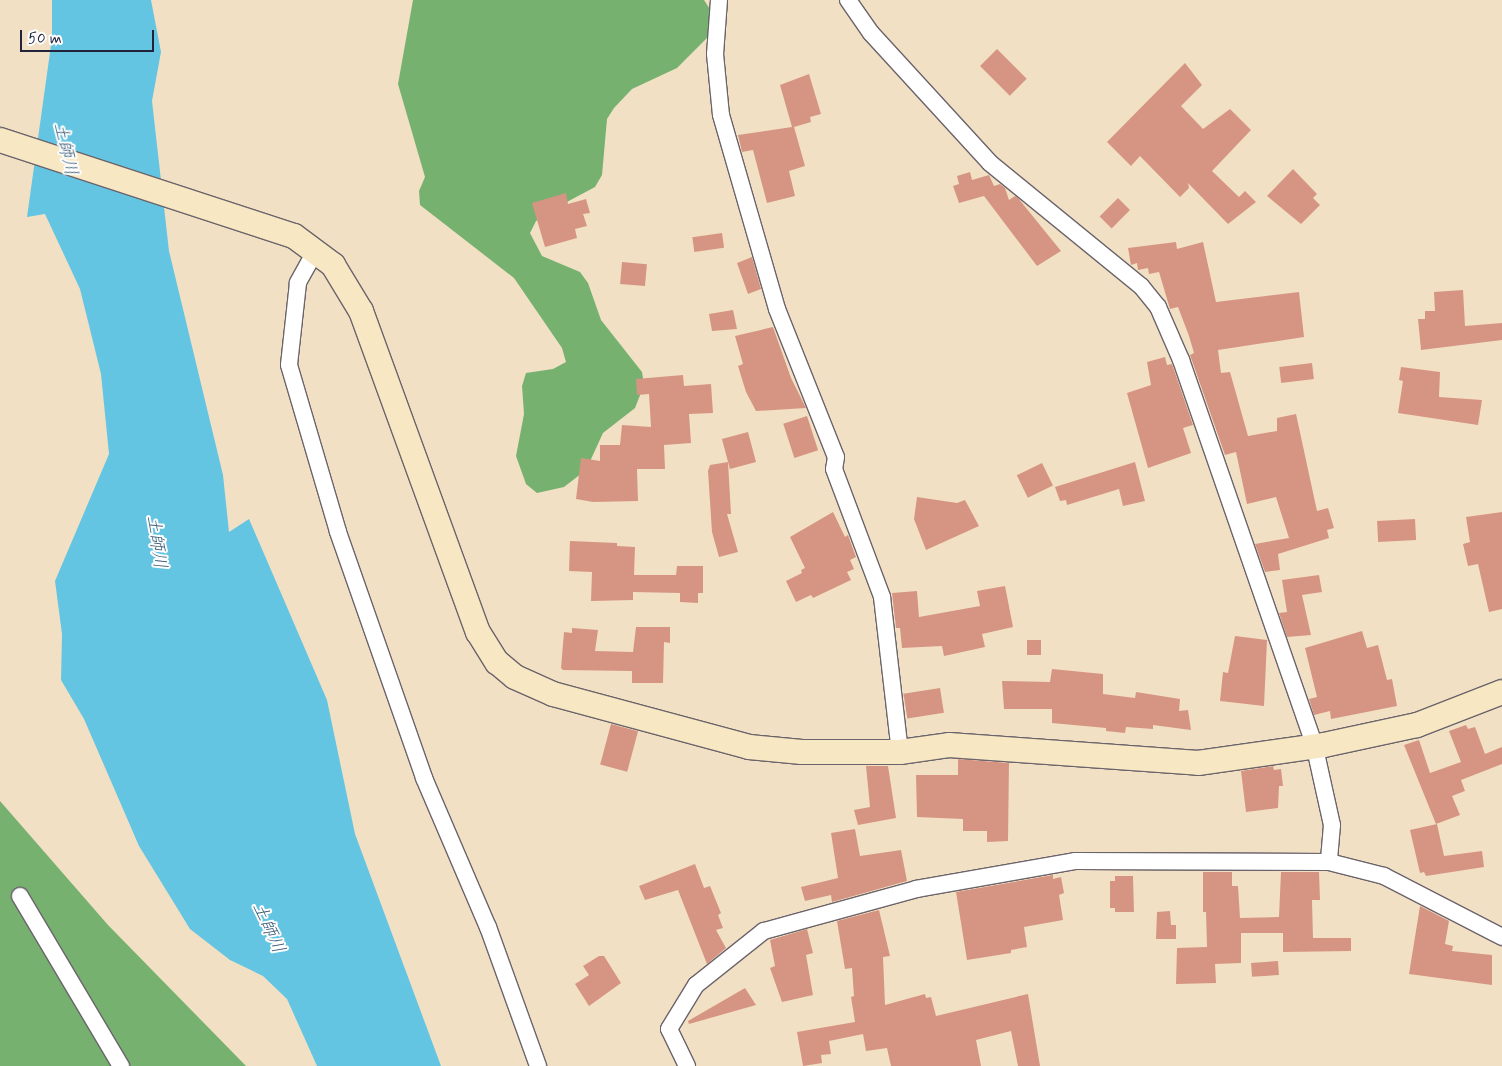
<!DOCTYPE html>
<meta charset="utf-8">
<style>
body{margin:0}
#map{position:relative;width:1502px;height:1066px;overflow:hidden;background:#f2e0c4;font-family:Mynerve,"Klee One",sans-serif}
div>[style]{position:absolute}
.forest>*{inset:0;background:#76b170}
.water>*{inset:0;background:#64c5e2}
.building>*{inset:0;background:#d69582;transform-origin:0 0}
.roads{filter:drop-shadow(1px 0 #6b646b) drop-shadow(-1px 0 #6b646b) drop-shadow(0 1px #6b646b) drop-shadow(0 -1px #6b646b)}
.street>*{height:16px;margin:-8px;padding:0 8px;transform-origin:8px;border-radius:8px;background:#fff}
.secondary>*{height:24px;margin:-12px;padding:0 12px;transform-origin:12px;border-radius:12px;background:#f7e8c3}
span{translate:-50% -50%;white-space:nowrap;text-align:center;line-height:1.15;-webkit-text-stroke:4px #fff;paint-order:stroke}
.water-label{font-size:18px;color:#395b75;font-style:italic}
.scale{position:absolute;left:20px;top:30px;width:134px;height:22px;box-sizing:border-box;border:2px solid #22223b;border-top:0;padding-left:6px;font-size:15px;line-height:18px;white-space:nowrap;color:#22223b;-webkit-text-stroke:4px #fff;paint-order:stroke}
</style>
<div id="map">
<div class="forest">
<i style="clip-path:polygon(413px 0,704px 0,715px 17px,714px 31px,677px 68px,632px 89px,614px 108px,607px 119px,602px 175px,595px 187px,548px 212px,536px 221px,530px 233px,542px 256px,580px 272px,588px 283px,601px 320px,642px 372px,644px 385px,635px 408px,603px 433px,586px 470px,564px 487px,537px 493px,526px 484px,516px 456px,524px 414px,522px 386px,526px 373px,553px 369px,566px 362px,562px 348px,514px 278px,420px 205px,419px 191px,425px 177px,398px 84px)"></i>
<i style="clip-path:polygon(0 801px,108px 925px,246px 1066px,0 1066px)"></i>
</div>
<div class="water">
<i style="clip-path:polygon(52px 0,151px 0,161px 52px,152px 101px,169px 251px,223px 475px,229px 532px,249px 519px,327px 700px,355px 834px,441px 1066px,317px 1066px,287px 999px,263px 976px,230px 960px,190px 929px,139px 846px,84px 719px,61px 680px,62px 634px,55px 581px,109px 454px,101px 374px,80px 289px,45px 214px,27px 217px,52px 38px)"></i>
</div>
<div class="building">
<i style="left:997px;top:49px;width:42px;height:24px;rotate:45deg"></i>
<i style="clip-path:polygon(1185px 63px,1202px 85px,1181px 106px,1203px 129px,1230px 109px,1251px 130px,1212px 171px,1239px 197px,1245px 191px,1256px 202px,1228px 224px,1188px 183px,1189px 188px,1180px 197px,1140px 156px,1131px 166px,1107px 142px)"></i>
<i style="clip-path:polygon(809px 74px,821px 114px,810px 117px,811px 122px,794px 127px,805px 166px,789px 171px,795px 196px,767px 203px,753px 150px,742px 152px,738px 135px,792px 127px,780px 85px)"></i>
<i style="clip-path:polygon(1293px 169px,1317px 194px,1313px 198px,1320px 205px,1301px 224px,1267px 196px)"></i>
<i style="clip-path:polygon(970px 172px,972px 180px,989px 175px,994px 186px,1000px 184px,1005px 188px,1009px 200px,1015px 196px,1018px 198px,1061px 251px,1037px 266px,984px 196px,959px 203px,953px 186px,959px 184px,957px 176px)"></i>
<i style="clip-path:polygon(566px 193px,568px 204px,586px 199px,590px 213px,583px 214px,587px 226px,575px 229px,577px 238px,545px 247px,532px 203px)"></i>
<i style="left:1118px;top:198px;width:17px;height:26px;rotate:45deg"></i>
<i style="left:722px;top:233px;width:15px;height:30px;rotate:82deg"></i>
<i style="clip-path:polygon(1176px 242px,1177px 249px,1203px 242px,1216px 302px,1299px 292px,1304px 337px,1218px 350px,1221px 373px,1230px 372px,1248px 436px,1277px 431px,1277px 418px,1296px 414px,1317px 511px,1328px 508px,1334px 528px,1327px 530px,1329px 538px,1278px 554px,1280px 570px,1265px 572px,1255px 544px,1289px 538px,1276px 497px,1247px 504px,1236px 452px,1225px 455px,1190px 355px,1194px 353px,1189px 336px,1178px 307px,1170px 309px,1159px 272px,1149px 274px,1148px 268px,1138px 270px,1137px 263px,1131px 265px,1128px 248px)"></i>
<i style="clip-path:polygon(752px 257px,761px 289px,748px 294px,737px 263px)"></i>
<i style="left:622px;top:262px;width:25px;height:22px;rotate:5deg"></i>
<i style="clip-path:polygon(1463px 290px,1465px 326px,1502px 323px,1502px 340px,1421px 350px,1418px 319px,1425px 319px,1425px 311px,1435px 311px,1434px 292px)"></i>
<i style="clip-path:polygon(733px 310px,737px 329px,712px 331px,709px 314px)"></i>
<i style="clip-path:polygon(773px 327px,791px 378px,806px 408px,756px 411px,746px 392px,738px 366px,743px 364px,735px 336px)"></i>
<i style="clip-path:polygon(1165px 357px,1167px 365px,1172px 364px,1193px 425px,1183px 428px,1191px 453px,1148px 468px,1127px 393px,1151px 385px,1147px 362px)"></i>
<i style="left:1312px;top:363px;width:16px;height:33px;rotate:83deg"></i>
<i style="clip-path:polygon(1401px 367px,1440px 372px,1439px 397px,1482px 400px,1478px 425px,1398px 413px,1403px 381px,1399px 380px)"></i>
<i style="clip-path:polygon(683px 375px,684px 386px,711px 384px,713px 413px,689px 414px,691px 443px,664px 445px,665px 469px,637px 469px,638px 501px,593px 502px,576px 499px,581px 458px,600px 461px,600px 445px,620px 445px,622px 425px,651px 427px,649px 394px,637px 395px,636px 379px)"></i>
<i style="left:807px;top:416px;width:36px;height:25px;rotate:72deg"></i>
<i style="left:748px;top:432px;width:31px;height:27px;rotate:75deg"></i>
<i style="clip-path:polygon(728px 462px,731px 514px,727px 514px,738px 552px,719px 557px,712px 532px,708px 471px,710px 465px)"></i>
<i style="clip-path:polygon(1135px 462px,1145px 501px,1123px 506px,1119px 489px,1067px 505px,1066px 500px,1060px 501px,1055px 487px)"></i>
<i style="left:1042px;top:463px;width:25px;height:28px;rotate:64deg"></i>
<i style="clip-path:polygon(917px 497px,957px 503px,965px 500px,979px 526px,926px 550px,914px 519px)"></i>
<i style="clip-path:polygon(833px 512px,845px 537px,848px 535px,856px 557px,850px 560px,854px 569px,847px 572px,851px 580px,813px 598px,811px 595px,796px 602px,786px 581px,802px 573px,801px 570px,805px 568px,790px 537px)"></i>
<i style="clip-path:polygon(1502px 512px,1502px 609px,1489px 612px,1478px 564px,1468px 566px,1463px 544px,1470px 542px,1466px 517px)"></i>
<i style="left:1415px;top:519px;width:21px;height:38px;rotate:87deg"></i>
<i style="clip-path:polygon(570px 541px,617px 543px,617px 546px,635px 547px,634px 575px,676px 575px,677px 566px,703px 566px,703px 593px,698px 593px,698px 603px,680px 602px,680px 593px,633px 592px,633px 600px,591px 601px,592px 572px,569px 571px)"></i>
<i style="clip-path:polygon(1319px 575px,1322px 592px,1302px 595px,1311px 635px,1287px 637px,1279px 613px,1287px 612px,1282px 580px)"></i>
<i style="clip-path:polygon(1005px 586px,1013px 627px,982px 634px,985px 647px,944px 656px,942px 646px,902px 648px,900px 628px,896px 628px,892px 593px,917px 591px,919px 617px,980px 606px,977px 591px)"></i>
<i style="clip-path:polygon(636px 627px,670px 627px,670px 643px,664px 642px,663px 683px,632px 683px,632px 671px,563px 670px,561px 668px,564px 632px,572px 633px,572px 628px,598px 630px,595px 651px,633px 652px)"></i>
<i style="clip-path:polygon(1362px 631px,1367px 648px,1378px 645px,1387px 680px,1392px 679px,1397px 706px,1331px 719px,1330px 711px,1314px 715px,1309px 699px,1317px 697px,1305px 648px)"></i>
<i style="clip-path:polygon(1235px 636px,1267px 640px,1264px 706px,1220px 701px,1223px 672px,1228px 673px)"></i>
<i style="left:1041px;top:640px;width:15px;height:14px;rotate:90deg"></i>
<i style="clip-path:polygon(1052px 669px,1103px 674px,1103px 694px,1135px 698px,1136px 692px,1180px 699px,1179px 711px,1188px 710px,1191px 730px,1153px 725px,1153px 729px,1126px 727px,1125px 733px,1106px 731px,1106px 728px,1052px 723px,1052px 709px,1004px 709px,1002px 681px,1050px 682px)"></i>
<i style="left:940px;top:688px;width:25px;height:37px;rotate:81deg"></i>
<i style="left:611px;top:724px;width:28px;height:42px;rotate:15deg"></i>
<i style="clip-path:polygon(1466px 725px,1468px 729px,1475px 727px,1485px 754px,1502px 747px,1502px 764px,1461px 780px,1465px 791px,1452px 796px,1460px 815px,1436px 824px,1404px 745px,1419px 740px,1430px 773px,1461px 762px,1449px 731px)"></i>
<i style="clip-path:polygon(958px 759px,1009px 763px,1008px 841px,987px 842px,987px 831px,963px 831px,963px 819px,917px 817px,916px 775px,958px 775px)"></i>
<i style="clip-path:polygon(866px 766px,888px 766px,896px 818px,858px 825px,854px 810px,870px 807px)"></i>
<i style="clip-path:polygon(1273px 766px,1274px 770px,1281px 769px,1283px 786px,1279px 786px,1278px 808px,1246px 812px,1241px 771px)"></i>
<i style="clip-path:polygon(1437px 824px,1444px 856px,1482px 851px,1484px 867px,1426px 876px,1424px 872px,1420px 873px,1410px 830px)"></i>
<i style="clip-path:polygon(855px 829px,860px 856px,901px 850px,907px 881px,832px 902px,831px 895px,805px 901px,801px 887px,838px 878px,831px 833px)"></i>
<i style="clip-path:polygon(695px 864px,704px 888px,710px 886px,721px 913px,718px 915px,723px 928px,716px 930px,726px 948px,707px 964px,678px 890px,645px 900px,639px 886px)"></i>
<i style="clip-path:polygon(1203px 872px,1232px 872px,1232px 886px,1238px 886px,1240px 918px,1279px 917px,1281px 872px,1319px 872px,1320px 900px,1312px 900px,1313px 938px,1351px 938px,1351px 951px,1283px 952px,1283px 933px,1241px 933px,1241px 963px,1215px 964px,1216px 983px,1176px 984px,1177px 948px,1207px 947px,1206px 912px,1203px 912px)"></i>
<i style="clip-path:polygon(1053px 875px,1053px 879px,1061px 877px,1064px 893px,1059px 895px,1063px 920px,1024px 927px,1027px 947px,1011px 950px,1011px 953px,967px 960px,956px 892px)"></i>
<i style="clip-path:polygon(1115px 876px,1133px 876px,1134px 912px,1115px 912px,1115px 908px,1110px 908px,1110px 881px,1115px 881px)"></i>
<i style="clip-path:polygon(1420px 906px,1449px 921px,1445px 944px,1453px 946px,1452px 951px,1492px 955px,1492px 985px,1409px 974px)"></i>
<i style="clip-path:polygon(879px 910px,890px 956px,883px 957px,885px 1005px,925px 994px,926px 998px,931px 997px,936px 1016px,1028px 994px,1040px 1066px,1018px 1066px,1011px 1031px,976px 1040px,981px 1066px,891px 1066px,887px 1048px,866px 1051px,863px 1034px,829px 1041px,831px 1054px,821px 1055px,822px 1063px,803px 1066px,797px 1032px,855px 1022px,851px 997px,854px 996px,852px 968px,845px 969px,837px 921px)"></i>
<i style="clip-path:polygon(1170px 911px,1171px 925px,1176px 925px,1176px 939px,1156px 939px,1157px 912px)"></i>
<i style="clip-path:polygon(807px 929px,813px 953px,806px 955px,813px 995px,782px 1002px,770px 968px,775px 966px,770px 940px)"></i>
<i style="clip-path:polygon(599px 956px,604px 956px,621px 983px,589px 1006px,575px 984px,589px 975px,583px 966px)"></i>
<i style="left:1278px;top:961px;width:14px;height:27px;rotate:86deg"></i>
<i style="clip-path:polygon(745px 988px,756px 1005px,689px 1024px,688px 1021px)"></i>
</div>
<div class="roads">
<div class="street">
<i style="left:719px;top:0;width:54px;rotate:94.2deg"></i>
<i style="left:715px;top:54px;width:61px;rotate:84.4deg"></i>
<i style="left:721px;top:115px;width:202px;rotate:73.9deg"></i>
<i style="left:777px;top:309px;width:159px;rotate:68.3deg"></i>
<i style="left:836px;top:457px;width:12px;rotate:99deg"></i>
<i style="left:834px;top:469px;width:137px;rotate:69.4deg"></i>
<i style="left:882px;top:597px;width:156px;rotate:83.4deg"></i>
<i style="left:848px;top:0;width:40px;rotate:55.1deg"></i>
<i style="left:871px;top:33px;width:176px;rotate:47.5deg"></i>
<i style="left:990px;top:163px;width:195px;rotate:39.2deg"></i>
<i style="left:1141px;top:286px;width:27px;rotate:51deg"></i>
<i style="left:1158px;top:307px;width:58px;rotate:66.5deg"></i>
<i style="left:1181px;top:360px;width:406px;rotate:70.9deg"></i>
<i style="left:1314px;top:744px;width:83px;rotate:77.5deg"></i>
<i style="left:1332px;top:825px;width:37px;rotate:95deg"></i>
<i style="left:316px;top:250px;width:38px;rotate:119deg"></i>
<i style="left:298px;top:283px;width:82px;rotate:96.3deg"></i>
<i style="left:289px;top:365px;width:174px;rotate:73.6deg"></i>
<i style="left:338px;top:532px;width:261px;rotate:70.7deg"></i>
<i style="left:424px;top:778px;width:162px;rotate:66.8deg"></i>
<i style="left:488px;top:927px;width:148px;rotate:70.2deg"></i>
<i style="left:20px;top:896px;width:198px;rotate:59.3deg"></i>
<i style="left:687px;top:1066px;width:41px;rotate:-115.9deg"></i>
<i style="left:669px;top:1029px;width:52px;rotate:-58.5deg"></i>
<i style="left:696px;top:985px;width:87px;rotate:-38.5deg"></i>
<i style="left:764px;top:931px;width:158px;rotate:-15.4deg"></i>
<i style="left:916px;top:889px;width:161px;rotate:-10deg"></i>
<i style="left:1075px;top:861px;width:254px;rotate:0.2deg"></i>
<i style="left:1329px;top:862px;width:57px;rotate:14.3deg"></i>
<i style="left:1384px;top:876px;width:133px;rotate:27.3deg"></i>
</div>
<div class="secondary">
<i style="left:0;top:140px;width:309px;rotate:18.1deg"></i>
<i style="left:294px;top:236px;width:49px;rotate:36.6deg"></i>
<i style="left:333px;top:265px;width:54px;rotate:58.7deg"></i>
<i style="left:361px;top:311px;width:342px;rotate:70deg"></i>
<i style="left:478px;top:632px;width:36px;rotate:58deg"></i>
<i style="left:497px;top:662px;width:23px;rotate:40deg"></i>
<i style="left:515px;top:677px;width:42px;rotate:24.1deg"></i>
<i style="left:553px;top:694px;width:203px;rotate:15.1deg"></i>
<i style="left:749px;top:747px;width:53px;rotate:5.4deg"></i>
<i style="left:802px;top:752px;width:98px"></i>
<i style="left:900px;top:752px;width:49px;rotate:-8.1deg"></i>
<i style="left:949px;top:745px;width:250px;rotate:4.1deg"></i>
<i style="left:1198px;top:763px;width:127px;rotate:-8.1deg"></i>
<i style="left:1324px;top:745px;width:95px;rotate:-12.1deg"></i>
<i style="left:1417px;top:725px;width:91px;rotate:-21.2deg"></i>
</div>
</div>
<div class="water-label">
<span style="left:65px;top:149px;rotate:77deg">土師川</span>
<span style="left:156px;top:542px;rotate:82deg">土師川</span>
<span style="left:268px;top:928px;rotate:66deg">土師川</span>
</div>
<div class="scale">50 m</div>
</div>
